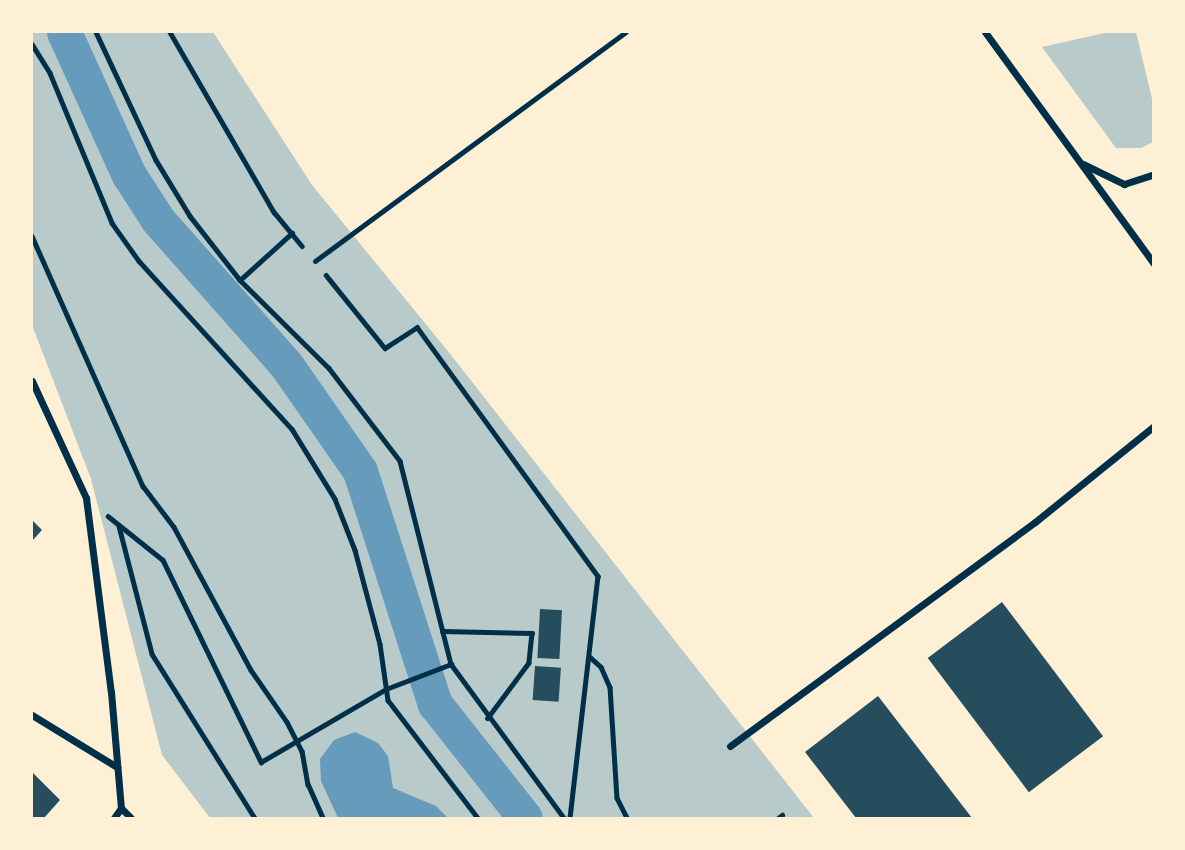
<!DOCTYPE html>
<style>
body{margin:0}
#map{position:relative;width:1185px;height:850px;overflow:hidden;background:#fdf0d5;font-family:"Noto Serif",serif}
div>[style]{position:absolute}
.green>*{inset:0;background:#b9caca}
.water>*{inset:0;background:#669bbc}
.canal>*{height:35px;margin:-17.5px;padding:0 17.5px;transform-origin:17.5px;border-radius:17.5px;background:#669bbc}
.building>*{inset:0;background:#264d5e;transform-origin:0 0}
.path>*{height:4.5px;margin:-2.25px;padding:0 2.25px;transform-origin:2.25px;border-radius:2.25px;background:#003049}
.service>*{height:5px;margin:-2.5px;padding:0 2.5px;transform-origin:2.5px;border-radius:2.5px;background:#003049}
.minor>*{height:7px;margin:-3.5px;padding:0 3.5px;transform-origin:3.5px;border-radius:3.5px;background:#003049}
span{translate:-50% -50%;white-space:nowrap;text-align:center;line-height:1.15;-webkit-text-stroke:6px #fdf0d5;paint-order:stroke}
.frame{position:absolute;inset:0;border:33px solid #fdf0d5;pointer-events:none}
</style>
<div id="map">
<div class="green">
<i style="clip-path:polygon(32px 32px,213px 32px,312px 185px,447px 350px,814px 818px,210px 818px,162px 755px,91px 479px,32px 325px)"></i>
<i style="clip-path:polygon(1109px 32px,1136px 32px,1154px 107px,1153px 142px,1141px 148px,1116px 148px,1042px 47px)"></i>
</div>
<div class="water">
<i style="clip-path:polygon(355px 732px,378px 743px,388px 756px,393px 788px,436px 806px,448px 818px,338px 818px,321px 781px,320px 759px,334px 740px)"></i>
</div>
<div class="canal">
<i style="left:64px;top:32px;width:157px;rotate:65.6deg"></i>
<i style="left:129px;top:175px;width:54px;rotate:57.2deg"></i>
<i style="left:158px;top:220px;width:195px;rotate:48.5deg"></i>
<i style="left:287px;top:366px;width:128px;rotate:55.2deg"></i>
<i style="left:360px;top:471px;width:245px;rotate:72.2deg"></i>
<i style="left:435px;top:704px;width:145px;rotate:51.7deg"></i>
</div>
<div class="building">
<i style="clip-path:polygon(32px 520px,42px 530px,32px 541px)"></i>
<i style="left:1002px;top:602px;width:168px;height:93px;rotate:53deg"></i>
<i style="left:540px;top:609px;width:22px;height:49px;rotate:3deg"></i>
<i style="left:535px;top:666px;width:26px;height:34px;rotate:4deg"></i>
<i style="clip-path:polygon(878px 696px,972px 818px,856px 818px,805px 752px)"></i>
<i style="clip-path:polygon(32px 772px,60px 800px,44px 818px,32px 818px)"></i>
</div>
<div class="path">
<i style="left:96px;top:32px;width:141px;rotate:64.9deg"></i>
<i style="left:156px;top:160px;width:66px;rotate:58.7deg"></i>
<i style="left:190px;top:216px;width:81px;rotate:52deg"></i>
<i style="left:240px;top:280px;width:125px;rotate:44.7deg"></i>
<i style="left:329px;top:368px;width:117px;rotate:52.6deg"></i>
<i style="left:400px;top:461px;width:209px;rotate:75.9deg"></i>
<i style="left:451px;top:664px;width:191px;rotate:53.7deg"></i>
<i style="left:170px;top:32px;width:208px;rotate:60deg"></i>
<i style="left:274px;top:212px;width:44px;rotate:50.5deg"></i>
<i style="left:32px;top:44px;width:34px;rotate:58deg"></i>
<i style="left:50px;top:73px;width:162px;rotate:67.5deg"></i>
<i style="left:112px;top:223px;width:47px;rotate:54.6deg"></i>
<i style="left:139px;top:261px;width:227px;rotate:47.7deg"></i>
<i style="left:292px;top:429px;width:82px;rotate:58.4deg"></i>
<i style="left:335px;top:499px;width:55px;rotate:68.6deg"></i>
<i style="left:355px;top:550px;width:97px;rotate:75.1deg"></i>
<i style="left:380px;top:644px;width:57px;rotate:81.9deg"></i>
<i style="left:388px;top:700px;width:148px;rotate:52.7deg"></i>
<i style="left:32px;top:236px;width:274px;rotate:66.1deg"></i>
<i style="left:143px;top:486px;width:51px;rotate:52.9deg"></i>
<i style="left:174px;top:527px;width:162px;rotate:61.7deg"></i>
<i style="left:251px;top:670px;width:63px;rotate:55.3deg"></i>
<i style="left:287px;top:722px;width:33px;rotate:63deg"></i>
<i style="left:302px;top:751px;width:34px;rotate:80deg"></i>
<i style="left:308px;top:784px;width:37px;rotate:66deg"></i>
<i style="left:326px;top:275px;width:94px;rotate:51.1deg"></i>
<i style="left:385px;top:348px;width:38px;rotate:-33deg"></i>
<i style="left:417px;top:327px;width:308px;rotate:54deg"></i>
<i style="left:598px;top:576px;width:244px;rotate:96.6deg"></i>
<i style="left:240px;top:280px;width:70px;rotate:-42.1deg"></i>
<i style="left:108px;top:516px;width:70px;rotate:38.7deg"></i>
<i style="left:163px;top:560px;width:225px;rotate:64.1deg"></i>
<i style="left:261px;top:762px;width:145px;rotate:-30.3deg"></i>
<i style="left:386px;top:689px;width:70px;rotate:-21deg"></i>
<i style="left:119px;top:526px;width:132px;rotate:75.5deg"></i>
<i style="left:152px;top:654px;width:194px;rotate:57.9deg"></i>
<i style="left:442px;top:631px;width:90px;rotate:1.3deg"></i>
<i style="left:532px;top:633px;width:30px;rotate:96deg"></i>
<i style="left:529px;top:663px;width:69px;rotate:126.7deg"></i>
<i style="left:590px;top:657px;width:15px;rotate:42deg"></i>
<i style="left:601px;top:667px;width:22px;rotate:66deg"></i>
<i style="left:610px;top:687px;width:111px;rotate:86.4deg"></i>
<i style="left:617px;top:798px;width:22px;rotate:63deg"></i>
<i style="left:778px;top:818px;width:5px;rotate:-37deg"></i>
</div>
<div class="service">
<i style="left:315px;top:261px;width:386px;rotate:-36.4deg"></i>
</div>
<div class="minor">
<i style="left:985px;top:32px;width:287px;rotate:53.9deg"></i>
<i style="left:1083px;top:164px;width:46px;rotate:26deg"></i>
<i style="left:1124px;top:184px;width:32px;rotate:-18deg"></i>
<i style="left:32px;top:381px;width:129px;rotate:65.2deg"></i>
<i style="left:86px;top:498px;width:196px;rotate:82.7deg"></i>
<i style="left:111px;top:692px;width:116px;rotate:85.1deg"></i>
<i style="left:121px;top:808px;width:14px;rotate:45deg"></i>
<i style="left:32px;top:715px;width:100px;rotate:31.5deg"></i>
<i style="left:730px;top:746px;width:378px;rotate:-36.3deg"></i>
<i style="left:1035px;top:522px;width:153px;rotate:-38.9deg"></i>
<i style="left:114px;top:818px;width:12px;rotate:-55deg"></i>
</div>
<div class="frame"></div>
</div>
